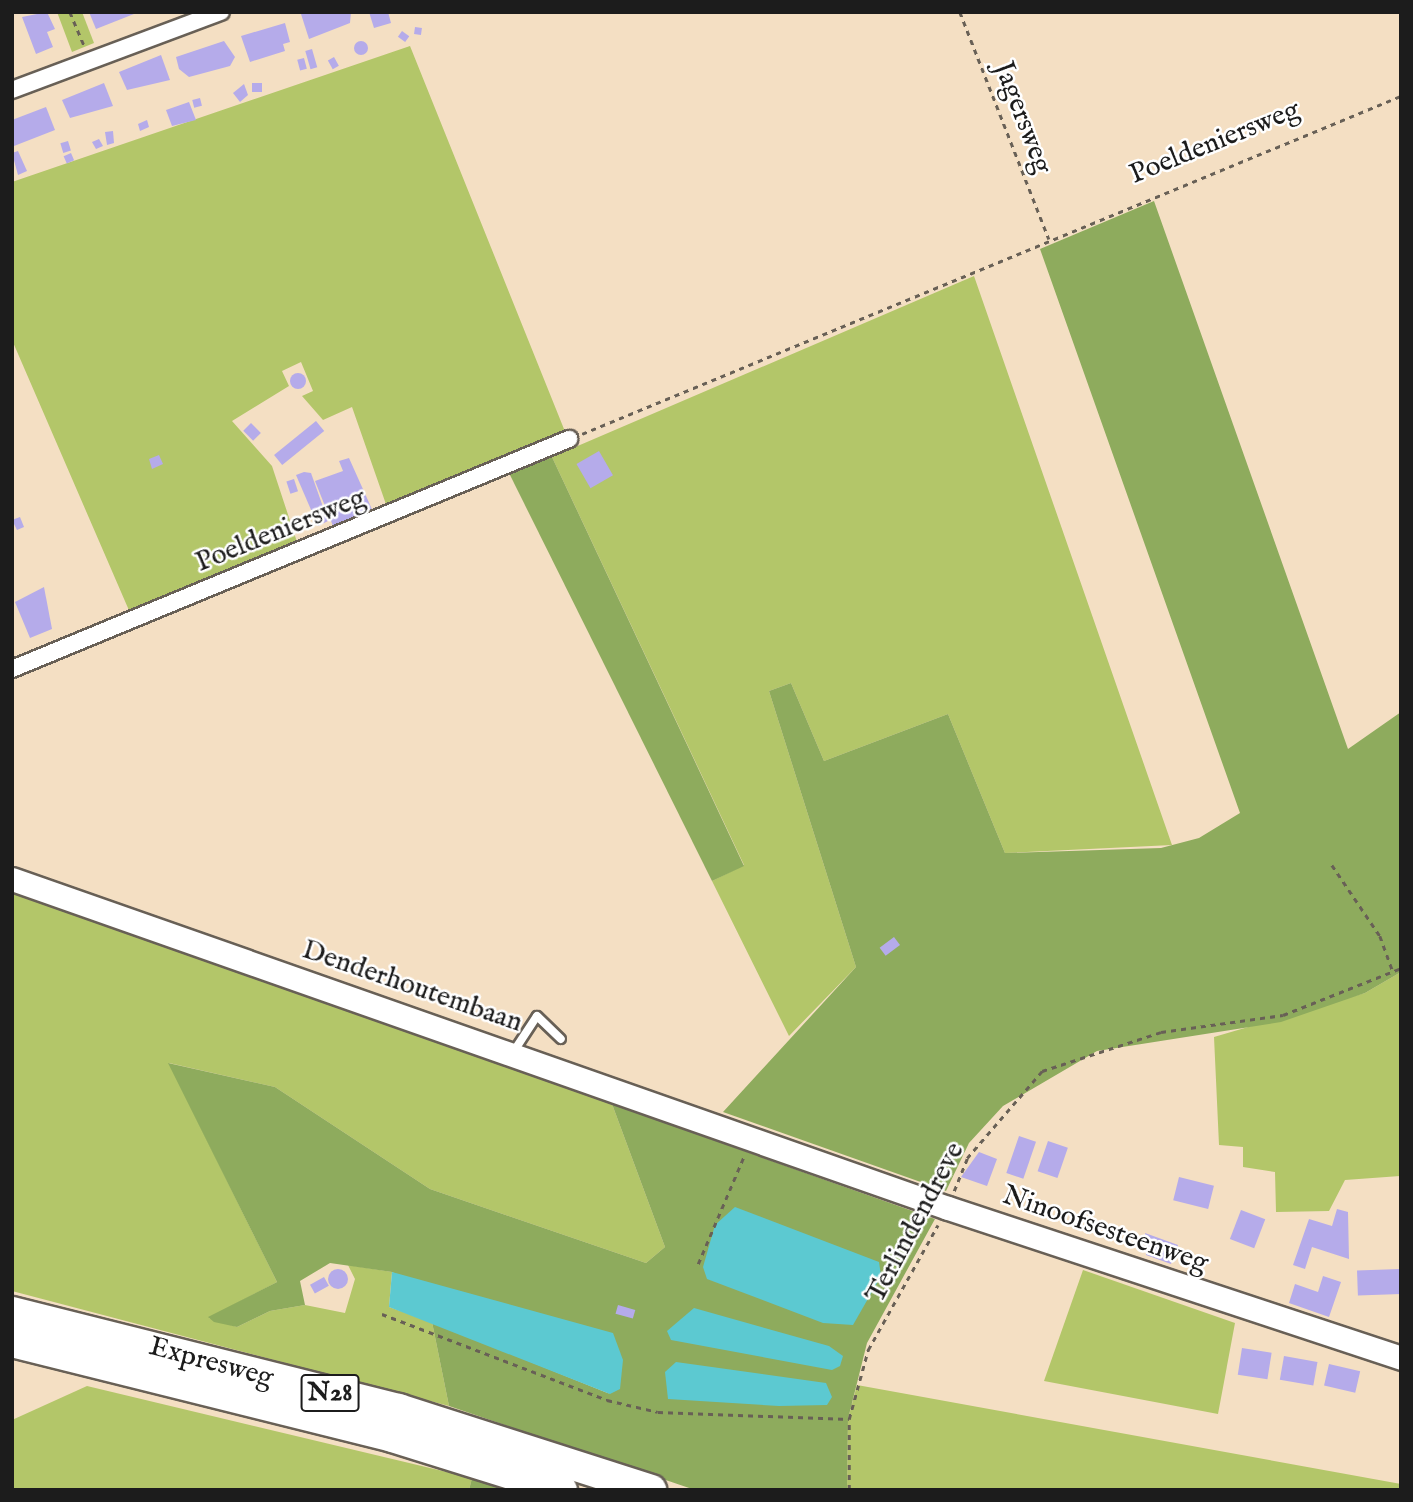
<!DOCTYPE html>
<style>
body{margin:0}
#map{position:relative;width:1413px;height:1502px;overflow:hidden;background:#f4dfc3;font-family:"IM FELL English",serif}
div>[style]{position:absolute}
.green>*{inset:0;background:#b3c669}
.forest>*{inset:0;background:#8eab5d}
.water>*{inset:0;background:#5cc9d1}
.building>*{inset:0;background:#b5abea;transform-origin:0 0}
.round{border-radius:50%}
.path>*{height:2.5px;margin-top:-1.25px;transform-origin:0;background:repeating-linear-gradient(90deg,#686056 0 5px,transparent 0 10px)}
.roads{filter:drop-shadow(2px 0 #686056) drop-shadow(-2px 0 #686056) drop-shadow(0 2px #686056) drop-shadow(0 -2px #686056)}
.lane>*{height:8px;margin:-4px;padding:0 4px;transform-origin:4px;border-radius:4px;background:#fff}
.street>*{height:16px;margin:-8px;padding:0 8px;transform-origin:8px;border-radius:8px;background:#fff}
.secondary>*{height:23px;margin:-11.5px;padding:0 11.5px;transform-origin:11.5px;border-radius:11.5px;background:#fff}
.highway>*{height:30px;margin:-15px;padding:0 15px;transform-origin:15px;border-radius:15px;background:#fff}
span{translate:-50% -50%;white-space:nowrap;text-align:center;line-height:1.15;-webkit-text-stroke:5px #fff;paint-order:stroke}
.shield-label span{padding:2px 5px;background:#fff;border:2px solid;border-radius:5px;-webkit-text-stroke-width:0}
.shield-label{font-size:26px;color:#1c1c1c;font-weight:700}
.street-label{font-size:28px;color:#1c1c1c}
.frame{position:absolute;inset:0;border:14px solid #1c1c1c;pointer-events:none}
</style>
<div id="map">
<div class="green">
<i style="clip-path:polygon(57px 12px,82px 12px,94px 43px,72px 52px)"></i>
<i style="clip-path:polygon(410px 46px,566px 434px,388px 510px,352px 407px,323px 420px,302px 396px,313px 391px,301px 362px,282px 371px,289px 386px,232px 421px,272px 466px,298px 545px,131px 615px,12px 340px,12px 182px)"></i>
<i style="clip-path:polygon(974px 276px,1172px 845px,1005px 853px,948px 714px,824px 761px,791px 683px,769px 691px,856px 967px,789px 1036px,712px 881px,744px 865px,552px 457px)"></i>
<i style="clip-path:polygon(12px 891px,612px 1104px,665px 1247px,646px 1263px,430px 1189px,275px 1087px,169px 1063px,277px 1282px,209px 1318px,237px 1327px,270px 1311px,305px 1305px,345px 1313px,355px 1279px,348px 1265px,392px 1272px,389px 1307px,432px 1322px,449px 1406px,12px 1291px)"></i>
<i style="clip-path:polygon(1401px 972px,1401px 1189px,1400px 1176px,1345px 1180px,1329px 1211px,1276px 1212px,1275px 1172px,1243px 1167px,1243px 1147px,1219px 1145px,1214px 1037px,1365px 993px)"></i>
<i style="clip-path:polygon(1083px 1270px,1235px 1323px,1218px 1414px,1044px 1381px)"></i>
<i style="clip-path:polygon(857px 1385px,1401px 1484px,1401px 1490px,847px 1490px,848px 1419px)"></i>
<i style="clip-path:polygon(87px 1386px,472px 1478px,469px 1490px,12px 1490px,12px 1420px)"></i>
</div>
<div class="forest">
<i style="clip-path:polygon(1154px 201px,1348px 749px,1401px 712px,1401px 972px,1365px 993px,1281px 1022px,1097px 1051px,1003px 1106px,969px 1143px,946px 1191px,723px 1112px,856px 967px,769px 691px,791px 683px,824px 761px,948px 714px,1005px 853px,1161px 848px,1199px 838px,1240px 813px,1040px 249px)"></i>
<i style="clip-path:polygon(552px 457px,744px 866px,712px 881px,508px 471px)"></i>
<i style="clip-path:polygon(168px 1063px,275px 1087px,430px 1189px,646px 1263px,665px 1247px,612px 1104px,935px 1219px,867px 1343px,848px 1419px,847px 1490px,695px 1490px,449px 1406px,432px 1322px,610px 1394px,392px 1272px,330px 1263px,300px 1281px,305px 1305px,270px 1311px,237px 1327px,214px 1322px,208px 1317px,277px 1282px)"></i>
<i style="clip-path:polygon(472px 1478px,508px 1490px,469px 1490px)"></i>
</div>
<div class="water">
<i style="clip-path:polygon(735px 1207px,879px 1262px,881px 1276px,853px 1325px,823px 1323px,707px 1279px,703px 1267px,715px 1225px)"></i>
<i style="clip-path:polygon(392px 1272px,613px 1333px,623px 1360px,620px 1389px,610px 1394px,389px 1307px)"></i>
<i style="clip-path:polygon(694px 1308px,829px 1346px,843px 1356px,840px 1366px,832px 1370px,671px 1340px,667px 1331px)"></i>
<i style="clip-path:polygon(676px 1362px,826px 1383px,832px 1397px,827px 1405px,779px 1406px,668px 1399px,665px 1372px)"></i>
</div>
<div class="building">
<i style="clip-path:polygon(47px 12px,55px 29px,47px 32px,53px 47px,36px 54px,22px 17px)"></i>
<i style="clip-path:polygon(89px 12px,139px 12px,96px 29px)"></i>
<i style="clip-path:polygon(351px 12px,350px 23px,309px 39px,301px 14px)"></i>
<i style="clip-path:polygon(369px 12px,388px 12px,391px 23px,374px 28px)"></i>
<i style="clip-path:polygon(285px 23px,290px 42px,283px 44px,285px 51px,250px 62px,241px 36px)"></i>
<i style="left:415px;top:27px;width:7px;height:7px;rotate:8deg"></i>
<i style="left:402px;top:31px;width:9px;height:7px;rotate:36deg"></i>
<i style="clip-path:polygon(224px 41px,235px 57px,230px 66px,189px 77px,179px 69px,176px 57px)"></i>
<i class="round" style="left:354px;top:41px;width:14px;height:14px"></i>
<i style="left:312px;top:49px;width:19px;height:7px;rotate:74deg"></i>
<i style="clip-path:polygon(161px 55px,170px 80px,127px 90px,119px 72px)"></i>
<i style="left:334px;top:57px;width:10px;height:7px;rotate:61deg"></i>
<i style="left:304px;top:58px;width:11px;height:7px;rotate:75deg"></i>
<i style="clip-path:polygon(104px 83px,113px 106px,70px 118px,62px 100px)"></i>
<i style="left:252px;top:83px;width:10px;height:9px"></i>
<i style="clip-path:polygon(244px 84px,248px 95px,240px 102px,233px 93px)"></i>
<i style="left:200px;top:98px;width:8px;height:8px;rotate:76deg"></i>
<i style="clip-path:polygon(189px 102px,196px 120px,172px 126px,166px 110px)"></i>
<i style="clip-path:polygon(46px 107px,55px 130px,14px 146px,12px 120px)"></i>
<i style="clip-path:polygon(147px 120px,149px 127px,140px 131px,138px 124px)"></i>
<i style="clip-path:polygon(113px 131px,114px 143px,107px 145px,105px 132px)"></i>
<i style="clip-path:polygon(99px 139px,103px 146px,96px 149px,92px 142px)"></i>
<i style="left:68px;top:141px;width:10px;height:8px;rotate:73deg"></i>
<i style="clip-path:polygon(18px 151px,27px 171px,18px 175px,12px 153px)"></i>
<i style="left:71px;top:153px;width:8px;height:8px;rotate:67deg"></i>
<i class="round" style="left:290px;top:373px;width:16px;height:16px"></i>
<i style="left:316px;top:421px;width:13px;height:54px;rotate:51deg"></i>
<i style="left:251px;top:423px;width:14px;height:11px;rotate:45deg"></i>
<i style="left:599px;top:451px;width:28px;height:26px;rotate:60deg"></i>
<i style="clip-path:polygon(159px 455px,163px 464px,152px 469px,149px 459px)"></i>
<i style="clip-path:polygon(349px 458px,375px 516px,335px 531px,315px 481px,343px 471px,339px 461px)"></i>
<i style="clip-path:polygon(304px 472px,311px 473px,328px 521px,318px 526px,296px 475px)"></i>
<i style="left:294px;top:479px;width:13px;height:8px;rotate:72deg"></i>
<i style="clip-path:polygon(20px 517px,24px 527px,17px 530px,12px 520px)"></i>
<i style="clip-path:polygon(44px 587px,52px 629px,30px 638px,15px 602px)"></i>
<i style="left:894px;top:937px;width:10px;height:18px;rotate:53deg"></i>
<i style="left:1019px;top:1136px;width:18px;height:39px;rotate:19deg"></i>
<i style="left:1048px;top:1141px;width:21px;height:32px;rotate:19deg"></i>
<i style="clip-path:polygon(979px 1152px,997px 1159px,987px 1186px,961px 1177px)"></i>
<i style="left:1179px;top:1177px;width:36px;height:24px;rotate:14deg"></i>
<i style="clip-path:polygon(1337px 1209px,1348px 1212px,1349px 1259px,1312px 1247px,1305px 1269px,1293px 1265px,1309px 1219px,1332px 1226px)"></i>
<i style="left:1241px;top:1210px;width:26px;height:31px;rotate:21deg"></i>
<i style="clip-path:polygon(1145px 1233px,1178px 1245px,1171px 1264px,1146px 1255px)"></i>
<i class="round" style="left:328px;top:1269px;width:20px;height:20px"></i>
<i style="left:1400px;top:1269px;width:25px;height:43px;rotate:88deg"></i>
<i style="clip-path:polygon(1323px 1276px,1341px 1282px,1329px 1317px,1289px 1303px,1295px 1284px,1318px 1292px)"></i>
<i style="left:324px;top:1277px;width:10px;height:16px;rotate:61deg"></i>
<i style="left:618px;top:1305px;width:18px;height:9px;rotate:16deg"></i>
<i style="left:1242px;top:1348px;width:30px;height:27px;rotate:9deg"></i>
<i style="left:1284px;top:1356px;width:34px;height:24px;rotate:10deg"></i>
<i style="left:1329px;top:1364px;width:32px;height:22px;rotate:13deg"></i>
</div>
<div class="path">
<i style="left:70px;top:12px;width:39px;rotate:67deg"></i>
<i style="left:960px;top:12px;width:244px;rotate:68.6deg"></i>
<i style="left:582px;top:434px;width:886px;rotate:-22.43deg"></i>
<i style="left:1332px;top:865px;width:86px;rotate:55.9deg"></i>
<i style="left:1380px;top:936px;width:37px;rotate:70deg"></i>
<i style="left:954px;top:1191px;width:35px;rotate:-68deg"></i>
<i style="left:967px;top:1158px;width:115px;rotate:-49.2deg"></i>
<i style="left:1042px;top:1071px;width:125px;rotate:-18.1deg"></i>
<i style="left:1161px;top:1032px;width:123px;rotate:-7.9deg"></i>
<i style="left:1283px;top:1015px;width:127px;rotate:-21.7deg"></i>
<i style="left:698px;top:1264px;width:117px;rotate:-66.9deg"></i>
<i style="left:382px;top:1314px;width:241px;rotate:20.9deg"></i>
<i style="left:607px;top:1400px;width:52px;rotate:13.2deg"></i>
<i style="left:658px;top:1412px;width:191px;rotate:2.1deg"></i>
<i style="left:849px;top:1490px;width:71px;rotate:-90deg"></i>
<i style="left:849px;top:1419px;width:72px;rotate:-74.6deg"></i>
<i style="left:868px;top:1350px;width:143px;rotate:-60.8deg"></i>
</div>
<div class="roads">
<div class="lane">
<i style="left:512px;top:1054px;width:45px;rotate:-56.7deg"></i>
<i style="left:537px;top:1016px;width:33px;rotate:44deg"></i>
</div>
<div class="street">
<i style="left:12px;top:90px;width:223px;rotate:-20.5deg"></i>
<i style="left:12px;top:669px;width:603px;rotate:-22.44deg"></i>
</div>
<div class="secondary">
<i style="left:12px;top:879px;width:992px;rotate:19.37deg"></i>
<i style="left:948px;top:1208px;width:477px;rotate:18.3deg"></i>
</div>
<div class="highway">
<i style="left:12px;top:1312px;width:399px;rotate:14.1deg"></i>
<i style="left:399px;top:1409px;width:265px;rotate:17.8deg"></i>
<i style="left:12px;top:1342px;width:392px;rotate:14deg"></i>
<i style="left:392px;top:1437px;width:178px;rotate:17.3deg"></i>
</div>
</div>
<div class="shield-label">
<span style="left:330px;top:1393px">N28</span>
</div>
<div class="street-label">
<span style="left:1022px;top:118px;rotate:69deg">Jagersweg</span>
<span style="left:1215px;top:143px;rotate:-22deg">Poeldeniersweg</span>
<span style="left:281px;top:531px;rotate:-22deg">Poeldeniersweg</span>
<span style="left:412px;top:987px;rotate:19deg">Denderhoutembaan</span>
<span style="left:916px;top:1223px;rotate:-62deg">Terlindendreve</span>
<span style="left:1105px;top:1230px;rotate:19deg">Ninoofsesteenweg</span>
<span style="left:211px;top:1363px;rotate:15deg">Expresweg</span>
</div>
<div class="frame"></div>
</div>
